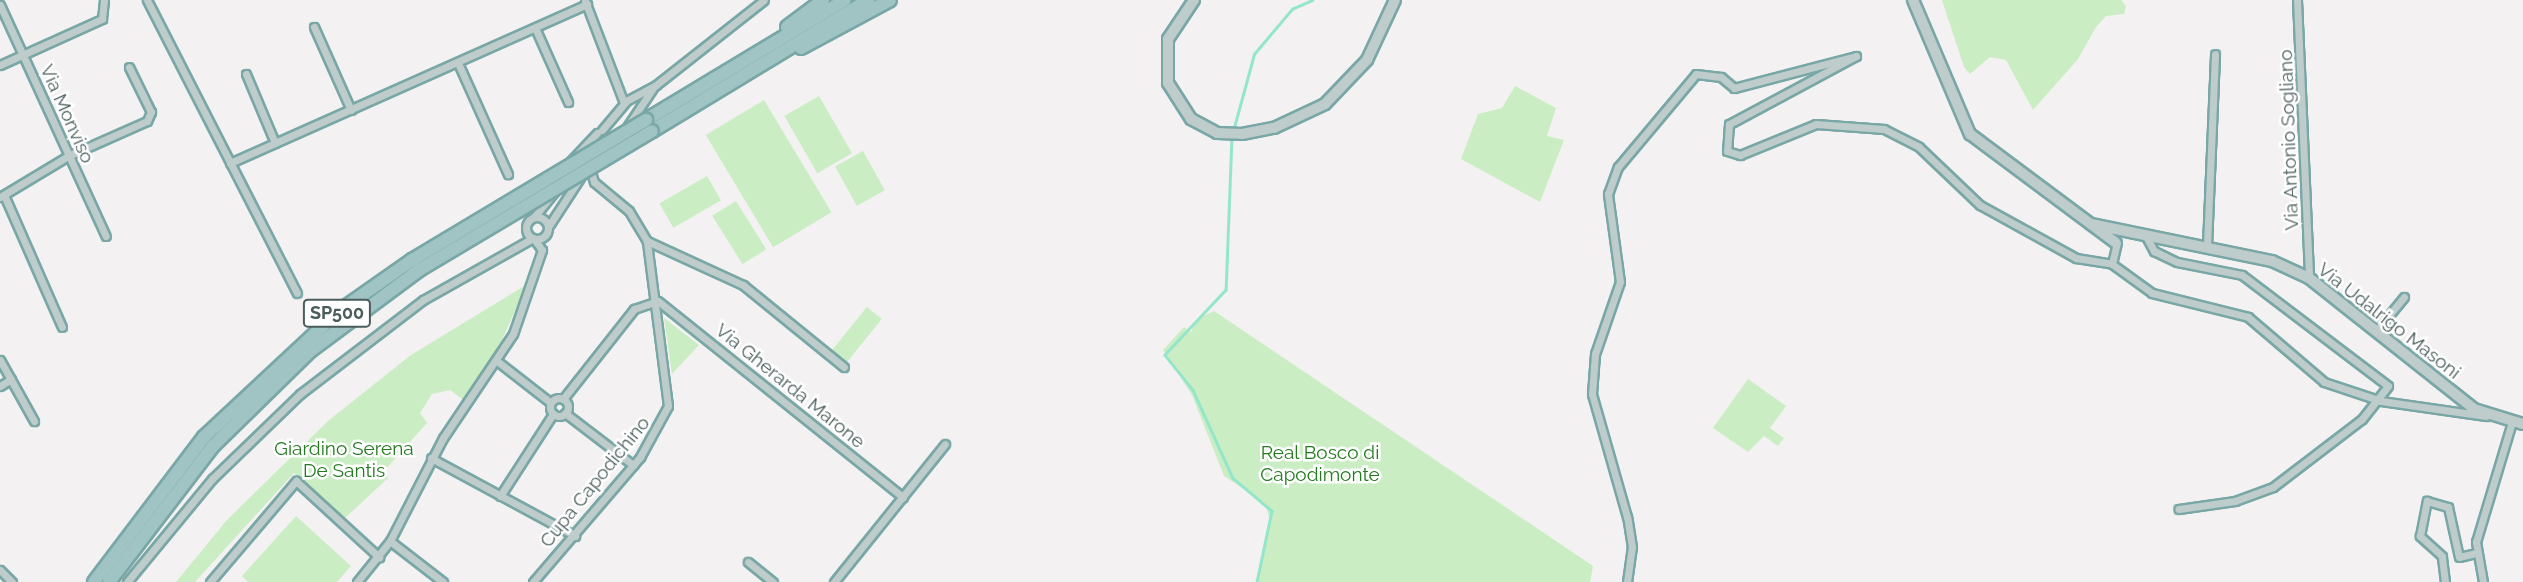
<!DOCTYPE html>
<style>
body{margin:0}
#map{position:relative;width:2523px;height:582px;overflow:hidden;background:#f3f1f2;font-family:Raleway,sans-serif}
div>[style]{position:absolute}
.green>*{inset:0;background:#caedc3;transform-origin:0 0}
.stream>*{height:2.5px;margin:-1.25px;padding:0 1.25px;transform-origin:1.25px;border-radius:1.25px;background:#94e6ca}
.roads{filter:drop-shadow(2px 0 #78a7a6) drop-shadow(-2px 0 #78a7a6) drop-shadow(0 2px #78a7a6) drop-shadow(0 -2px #78a7a6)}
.minor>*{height:7px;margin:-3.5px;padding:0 3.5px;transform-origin:3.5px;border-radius:3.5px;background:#becccb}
.minor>.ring{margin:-3.5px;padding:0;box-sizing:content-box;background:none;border:7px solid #becccb;border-radius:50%}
.tertiary>*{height:10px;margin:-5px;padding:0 5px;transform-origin:5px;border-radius:5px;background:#becccb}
.trunk>*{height:12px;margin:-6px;padding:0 6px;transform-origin:6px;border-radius:6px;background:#a0c4c3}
.bridges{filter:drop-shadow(2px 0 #78a7a6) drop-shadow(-2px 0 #78a7a6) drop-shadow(0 2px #78a7a6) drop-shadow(0 -2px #78a7a6)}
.trunk-bridge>*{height:12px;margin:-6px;padding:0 6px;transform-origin:6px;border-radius:6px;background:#a0c4c3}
span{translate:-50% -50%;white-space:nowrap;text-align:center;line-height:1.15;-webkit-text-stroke:5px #fff;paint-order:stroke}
.shield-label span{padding:2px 5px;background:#fff;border:2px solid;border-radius:5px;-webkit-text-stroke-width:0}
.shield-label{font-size:18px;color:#4a5d5b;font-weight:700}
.street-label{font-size:19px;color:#4a5d5b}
.park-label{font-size:19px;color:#237a1f}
</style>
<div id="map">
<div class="green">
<i style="clip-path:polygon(1942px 0,2121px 0,2126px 6px,2124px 14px,2106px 16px,2096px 27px,2078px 59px,2033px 110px,2006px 60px,1990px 57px,1970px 74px,1964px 67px)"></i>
<i style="clip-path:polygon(1515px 86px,1556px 108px,1547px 136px,1564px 140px,1540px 202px,1461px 159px,1478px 114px,1502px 108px)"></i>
<i style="left:819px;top:96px;width:66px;height:40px;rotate:60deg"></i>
<i style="left:764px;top:100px;width:131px;height:68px;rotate:59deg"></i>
<i style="left:863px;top:151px;width:45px;height:32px;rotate:61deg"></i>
<i style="left:707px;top:176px;width:28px;height:55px;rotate:60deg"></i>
<i style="left:736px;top:201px;width:57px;height:28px;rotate:58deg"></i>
<i style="clip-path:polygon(526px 285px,493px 361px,465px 401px,450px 390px,432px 394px,420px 413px,427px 423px,383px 472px,388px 478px,344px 519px,294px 473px,195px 582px,176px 582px,227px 520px,328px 421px,411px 355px)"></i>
<i style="left:867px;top:307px;width:19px;height:56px;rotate:39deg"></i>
<i style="clip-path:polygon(1214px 311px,1593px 566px,1590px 582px,1256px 582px,1270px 520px,1265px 503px,1224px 476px,1192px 395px,1163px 350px,1184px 327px,1191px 332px,1197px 319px)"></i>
<i style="clip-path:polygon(664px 318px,699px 345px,672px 374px)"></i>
<i style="clip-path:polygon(1748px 379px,1786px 406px,1770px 428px,1784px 438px,1778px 446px,1764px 436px,1748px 452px,1713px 428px)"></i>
<i style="clip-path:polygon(296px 516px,351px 566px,337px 582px,248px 582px,242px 576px)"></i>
</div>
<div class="stream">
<i style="left:1233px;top:131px;width:80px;rotate:-74.7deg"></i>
<i style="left:1254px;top:54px;width:59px;rotate:-49.8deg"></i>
<i style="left:1292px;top:9px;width:22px;rotate:-24deg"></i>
<i style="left:1232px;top:137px;width:153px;rotate:92.2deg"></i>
<i style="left:1226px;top:290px;width:89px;rotate:133.2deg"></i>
<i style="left:1165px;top:355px;width:45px;rotate:51.3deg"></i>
<i style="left:1193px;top:390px;width:97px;rotate:65.6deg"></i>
<i style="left:1233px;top:478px;width:51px;rotate:40.2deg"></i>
<i style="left:1272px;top:511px;width:73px;rotate:101.9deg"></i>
</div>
<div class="roads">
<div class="minor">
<i style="left:147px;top:0;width:329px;rotate:62.9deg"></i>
<i style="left:2297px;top:0;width:278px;rotate:87.5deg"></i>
<i style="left:585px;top:1px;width:109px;rotate:69.1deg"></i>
<i style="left:0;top:5px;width:254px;rotate:65.4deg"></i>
<i style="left:314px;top:27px;width:91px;rotate:66deg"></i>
<i style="left:536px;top:30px;width:79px;rotate:66deg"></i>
<i style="left:458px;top:63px;width:122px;rotate:65.8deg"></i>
<i style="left:0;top:65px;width:112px;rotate:-24.3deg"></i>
<i style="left:102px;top:19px;width:19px;rotate:-84deg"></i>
<i style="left:246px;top:74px;width:75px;rotate:67.2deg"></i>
<i style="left:602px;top:130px;width:38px;rotate:-50deg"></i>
<i style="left:626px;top:101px;width:34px;rotate:-28deg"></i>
<i style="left:656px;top:85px;width:137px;rotate:-38.2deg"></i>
<i style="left:623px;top:133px;width:54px;rotate:-56.3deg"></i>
<i style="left:230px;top:163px;width:391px;rotate:-24deg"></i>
<i style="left:567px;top:165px;width:44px;rotate:-46.8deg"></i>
<i style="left:4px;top:195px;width:144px;rotate:66.3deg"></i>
<i style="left:0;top:197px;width:79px;rotate:-31.1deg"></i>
<i style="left:68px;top:156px;width:86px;rotate:-23.9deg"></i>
<i style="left:147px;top:121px;width:10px;rotate:-66deg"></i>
<i style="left:151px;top:112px;width:50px;rotate:-116.1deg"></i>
<i style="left:534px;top:217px;width:32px;rotate:-51deg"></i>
<i class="ring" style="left:526px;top:217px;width:15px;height:15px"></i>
<i style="left:548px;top:227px;width:59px;rotate:-56.9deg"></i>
<i style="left:2147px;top:238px;width:15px;rotate:62deg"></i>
<i style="left:2154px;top:251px;width:25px;rotate:26deg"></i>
<i style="left:2177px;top:262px;width:66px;rotate:11.3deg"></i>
<i style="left:2242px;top:275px;width:183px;rotate:37.2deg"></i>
<i style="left:2388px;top:386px;width:42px;rotate:128.2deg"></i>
<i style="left:2362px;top:419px;width:112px;rotate:142.6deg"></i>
<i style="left:2273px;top:487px;width:40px;rotate:159.8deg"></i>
<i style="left:2235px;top:501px;width:57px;rotate:171.9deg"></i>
<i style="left:647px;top:241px;width:106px;rotate:24.6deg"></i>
<i style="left:743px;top:285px;width:130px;rotate:39.1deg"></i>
<i style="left:2207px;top:246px;width:192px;rotate:-87.6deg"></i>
<i style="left:2112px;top:264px;width:22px;rotate:-77deg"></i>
<i style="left:658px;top:301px;width:314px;rotate:38.7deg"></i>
<i style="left:2376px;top:331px;width:44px;rotate:-50.5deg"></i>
<i style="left:0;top:360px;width:70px;rotate:60.9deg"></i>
<i style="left:497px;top:361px;width:68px;rotate:37.9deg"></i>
<i style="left:0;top:386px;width:13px;rotate:-32deg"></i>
<i class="ring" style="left:550px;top:398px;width:11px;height:11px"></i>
<i style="left:563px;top:399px;width:115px;rotate:-51.7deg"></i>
<i style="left:634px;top:309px;width:24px;rotate:-19deg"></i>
<i style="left:565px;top:413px;width:86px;rotate:37.4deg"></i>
<i style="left:431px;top:458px;width:164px;rotate:28.4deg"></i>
<i style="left:500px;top:496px;width:98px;rotate:-57.1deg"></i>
<i style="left:390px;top:541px;width:67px;rotate:37.7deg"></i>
<i style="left:748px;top:562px;width:32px;rotate:39deg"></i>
<i style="left:0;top:570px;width:17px;rotate:45deg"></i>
<i style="left:127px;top:582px;width:134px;rotate:-50.5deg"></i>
<i style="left:212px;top:479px;width:122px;rotate:-44deg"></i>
<i style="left:300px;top:394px;width:155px;rotate:-37.4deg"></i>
<i style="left:423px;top:300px;width:126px;rotate:-29.4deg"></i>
<i style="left:210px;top:582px;width:133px;rotate:-49.6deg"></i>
<i style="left:296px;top:481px;width:113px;rotate:42.5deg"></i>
<i style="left:357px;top:582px;width:53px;rotate:-51.2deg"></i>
<i style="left:390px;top:541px;width:116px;rotate:-62.8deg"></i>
<i style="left:443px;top:438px;width:125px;rotate:-56.1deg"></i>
<i style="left:513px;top:334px;width:89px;rotate:-71deg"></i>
<i style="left:542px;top:250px;width:14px;rotate:-126deg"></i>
<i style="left:533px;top:582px;width:165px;rotate:-49.4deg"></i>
<i style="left:640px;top:457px;width:58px;rotate:-61.2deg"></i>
<i style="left:668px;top:406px;width:166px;rotate:-97.3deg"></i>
<i style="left:647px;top:241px;width:35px;rotate:-121deg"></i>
<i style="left:629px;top:211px;width:45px;rotate:-140.4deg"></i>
<i style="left:594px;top:182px;width:14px;rotate:-107deg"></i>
<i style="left:834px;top:582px;width:177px;rotate:-51.2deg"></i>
<i style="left:1627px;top:582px;width:35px;rotate:-82deg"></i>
<i style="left:1632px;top:547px;width:30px;rotate:-99deg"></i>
<i style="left:1627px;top:517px;width:128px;rotate:-105.9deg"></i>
<i style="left:1592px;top:394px;width:40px;rotate:-85.7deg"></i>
<i style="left:1595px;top:354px;width:76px;rotate:-70.9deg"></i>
<i style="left:1620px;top:282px;width:89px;rotate:-97.8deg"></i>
<i style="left:1608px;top:194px;width:29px;rotate:-70deg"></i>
<i style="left:1618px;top:167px;width:121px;rotate:-50deg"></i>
<i style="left:1696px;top:74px;width:25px;rotate:7deg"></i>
<i style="left:1721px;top:77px;width:17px;rotate:40deg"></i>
<i style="left:1734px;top:88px;width:126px;rotate:-14.7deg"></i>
<i style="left:1856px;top:56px;width:144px;rotate:151.8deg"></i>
<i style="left:1729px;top:124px;width:27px;rotate:94deg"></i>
<i style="left:1727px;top:151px;width:14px;rotate:17deg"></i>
<i style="left:1740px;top:155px;width:82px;rotate:-22.2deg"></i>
<i style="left:1816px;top:124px;width:68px;rotate:4.2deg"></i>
<i style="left:1884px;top:129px;width:39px;rotate:27deg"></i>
<i style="left:1919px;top:147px;width:84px;rotate:43.6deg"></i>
<i style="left:1980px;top:205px;width:110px;rotate:28.9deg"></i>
<i style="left:2076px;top:258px;width:36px;rotate:9deg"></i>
<i style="left:2112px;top:264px;width:49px;rotate:35.9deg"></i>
<i style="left:2152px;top:293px;width:99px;rotate:14deg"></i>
<i style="left:2248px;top:317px;width:100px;rotate:40.5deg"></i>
<i style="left:2324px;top:382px;width:60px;rotate:18.4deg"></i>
<i style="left:2381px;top:401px;width:106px;rotate:8.1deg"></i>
<i style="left:2445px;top:582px;width:26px;rotate:-97deg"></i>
<i style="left:2442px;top:556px;width:30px;rotate:-138deg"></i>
<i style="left:2420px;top:536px;width:36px;rotate:-79deg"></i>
<i style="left:2427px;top:501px;width:22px;rotate:16deg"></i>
<i style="left:2448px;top:507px;width:51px;rotate:77.6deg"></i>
<i style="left:2459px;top:557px;width:17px;rotate:-13deg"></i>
<i style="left:2483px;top:582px;width:41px;rotate:-99.9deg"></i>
<i style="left:2476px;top:542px;width:125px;rotate:-73.3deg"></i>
</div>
<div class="tertiary">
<i style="left:1194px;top:0;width:47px;rotate:123.7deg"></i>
<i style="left:1168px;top:39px;width:44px;rotate:90deg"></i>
<i style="left:1168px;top:83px;width:43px;rotate:57.4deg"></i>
<i style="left:1191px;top:119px;width:30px;rotate:28deg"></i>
<i style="left:1217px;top:133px;width:25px;rotate:2deg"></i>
<i style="left:1242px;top:134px;width:33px;rotate:-11deg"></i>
<i style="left:1274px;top:128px;width:56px;rotate:-25.2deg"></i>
<i style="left:1325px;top:104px;width:61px;rotate:-46.3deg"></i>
<i style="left:1367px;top:60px;width:66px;rotate:-65deg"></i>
<i style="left:1913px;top:0;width:146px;rotate:67deg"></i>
<i style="left:1970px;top:134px;width:181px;rotate:36.7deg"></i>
<i style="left:2091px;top:224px;width:185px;rotate:11.6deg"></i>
<i style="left:2272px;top:261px;width:41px;rotate:24.7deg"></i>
<i style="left:2309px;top:278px;width:211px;rotate:38.4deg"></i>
<i style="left:2474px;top:409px;width:51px;rotate:17deg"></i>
</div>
<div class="trunk">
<i style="left:787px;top:27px;width:45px;rotate:-36.9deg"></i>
<i style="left:801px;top:48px;width:101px;rotate:-28.3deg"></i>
<i style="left:646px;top:120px;width:232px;rotate:-31.1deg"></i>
<i style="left:652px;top:131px;width:253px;rotate:-31.2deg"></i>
</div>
</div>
<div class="bridges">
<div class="trunk-bridge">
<i style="left:94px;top:582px;width:182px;rotate:-52.8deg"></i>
<i style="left:204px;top:437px;width:183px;rotate:-43deg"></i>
<i style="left:338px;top:312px;width:90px;rotate:-35.1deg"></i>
<i style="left:412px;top:260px;width:273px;rotate:-30.9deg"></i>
<i style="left:109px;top:582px;width:171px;rotate:-52.6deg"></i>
<i style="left:213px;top:446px;width:136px;rotate:-44.4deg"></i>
<i style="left:310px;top:351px;width:136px;rotate:-36.6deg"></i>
<i style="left:419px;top:270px;width:271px;rotate:-30.8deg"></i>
</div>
</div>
<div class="shield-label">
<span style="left:337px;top:313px">SP500</span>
</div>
<div class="street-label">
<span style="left:67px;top:114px;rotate:66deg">Via Monviso</span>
<span style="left:2289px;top:140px;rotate:-92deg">Via Antonio Sogliano</span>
<span style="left:2389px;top:321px;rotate:38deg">Via Udalrigo Masoni</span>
<span style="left:790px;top:386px;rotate:39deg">Via Gherarda Marone</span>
<span style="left:595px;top:482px;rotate:-51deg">Cupa Capodichino</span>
</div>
<div class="park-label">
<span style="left:344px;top:460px">Giardino Serena<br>De Santis</span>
<span style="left:1320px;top:464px">Real Bosco di<br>Capodimonte</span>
</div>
</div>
